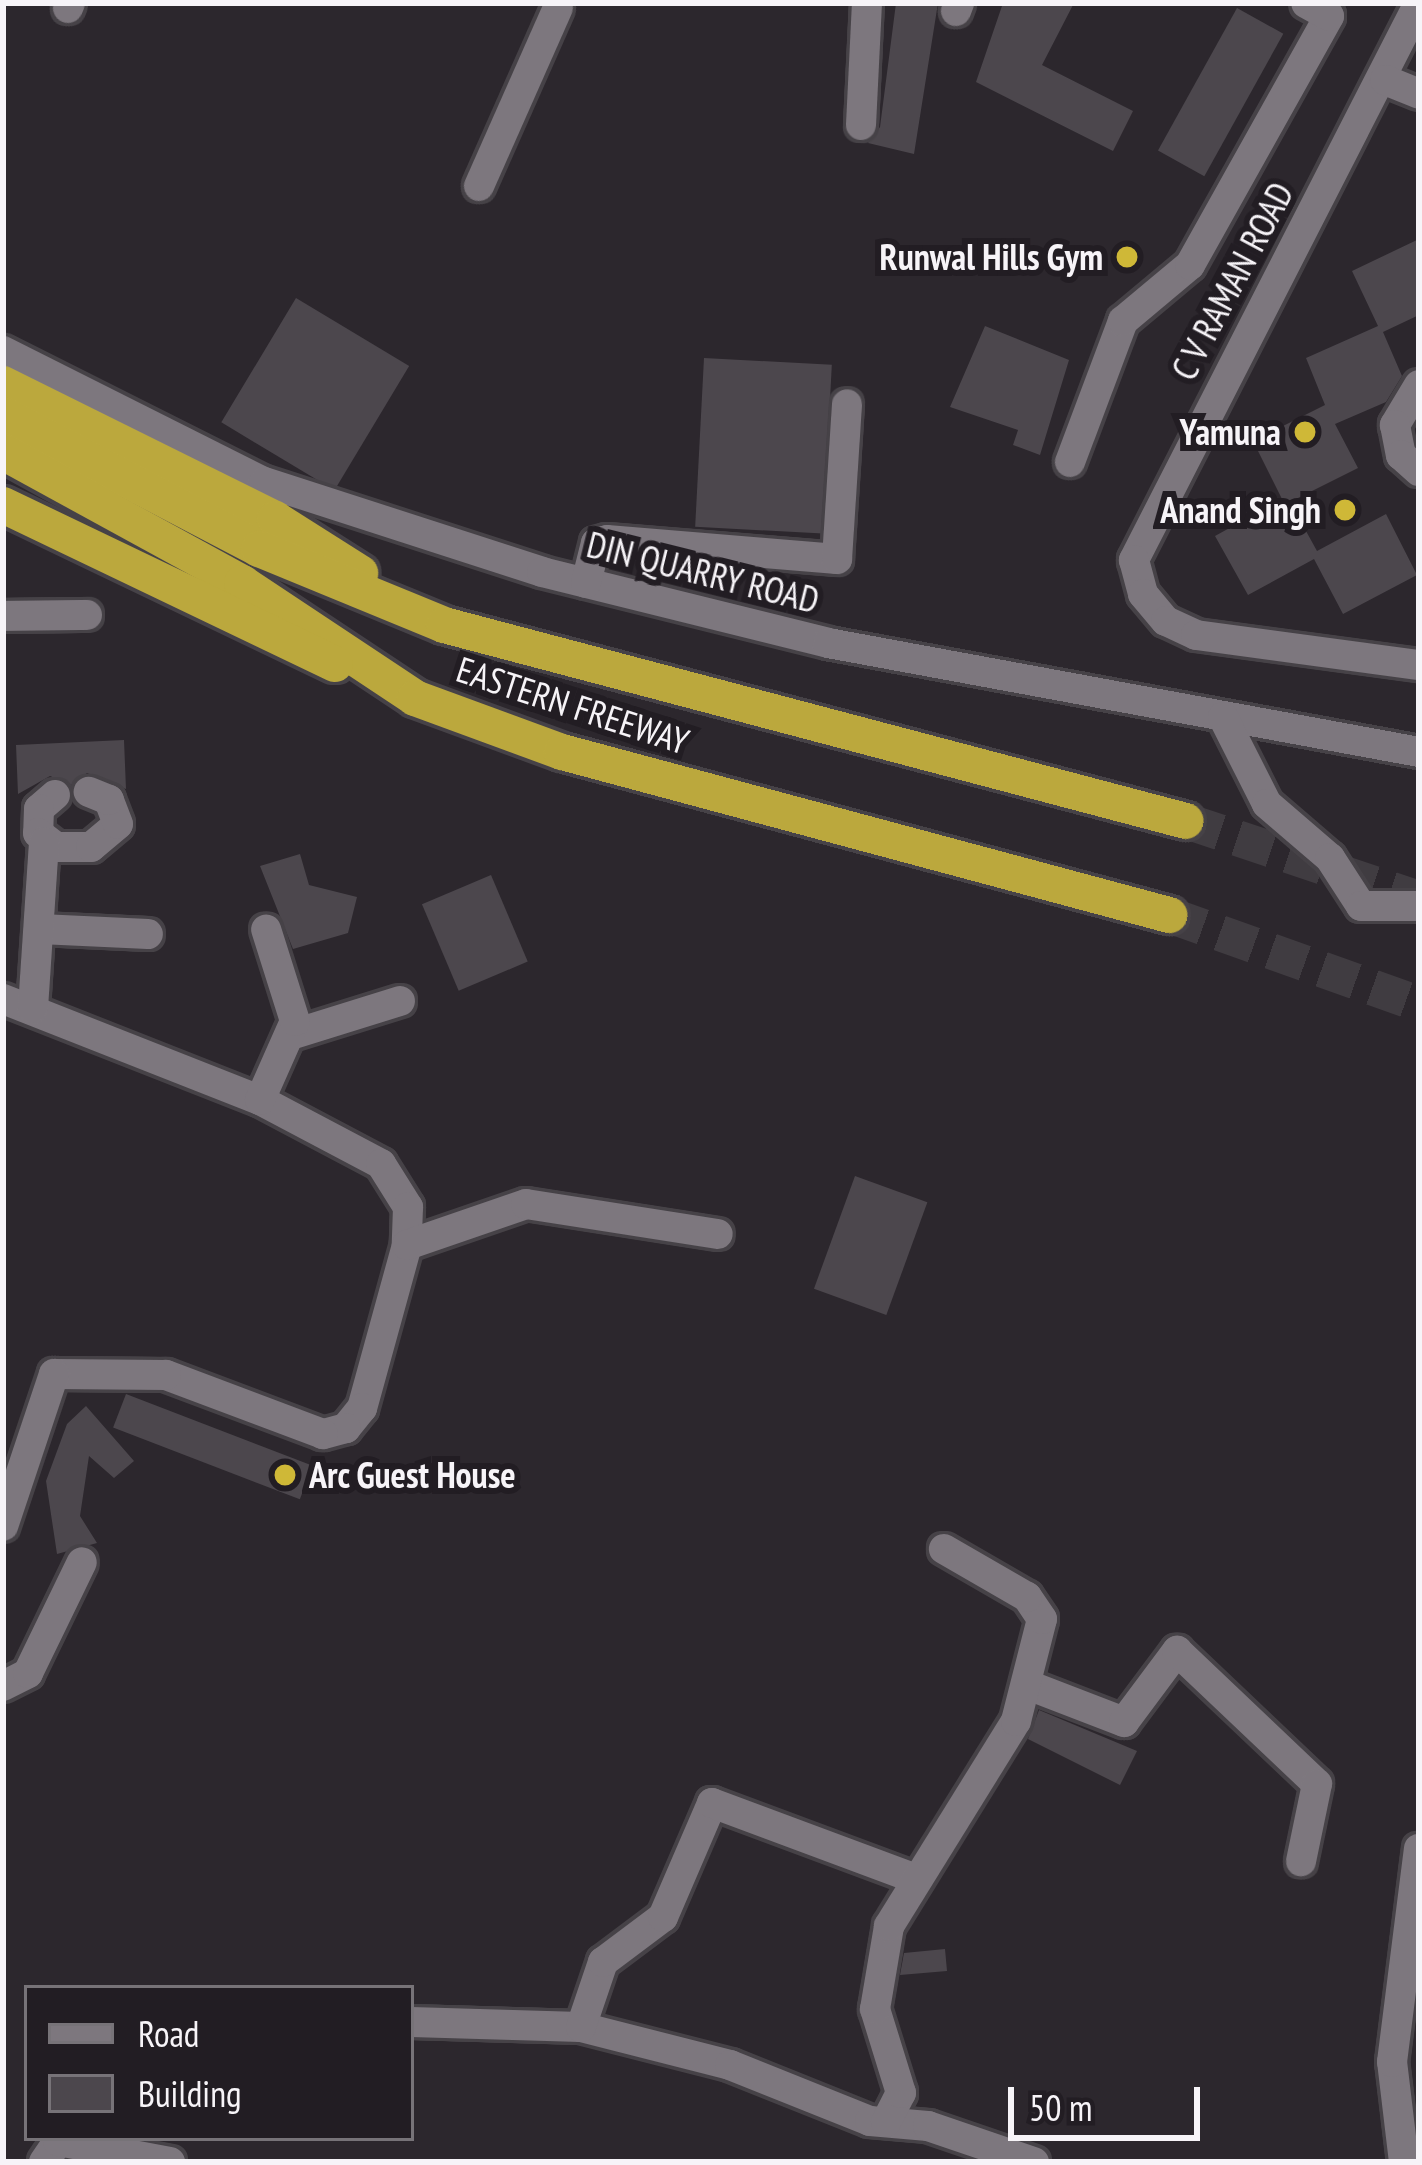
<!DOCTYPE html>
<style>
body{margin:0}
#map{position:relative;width:1422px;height:2165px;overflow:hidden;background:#2c272d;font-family:"PT Sans Narrow",sans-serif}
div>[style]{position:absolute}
.building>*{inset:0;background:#4c474d;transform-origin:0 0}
.highway-tunnel>*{height:36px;margin-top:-18px;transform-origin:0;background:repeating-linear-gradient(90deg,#403c41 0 36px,transparent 0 54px)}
.roads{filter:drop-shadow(3px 0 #464247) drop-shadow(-3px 0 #464247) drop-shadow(0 3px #464247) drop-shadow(0 -3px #464247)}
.minor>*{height:30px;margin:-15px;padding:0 15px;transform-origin:15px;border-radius:15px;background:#7d777e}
.highway>*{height:36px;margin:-18px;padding:0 18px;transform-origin:18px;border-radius:18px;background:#bba83d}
.dots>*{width:33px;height:33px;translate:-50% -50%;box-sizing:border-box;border:6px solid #221d23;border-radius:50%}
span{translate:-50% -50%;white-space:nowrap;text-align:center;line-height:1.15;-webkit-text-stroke:12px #221d23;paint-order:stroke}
.poi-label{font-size:36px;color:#f7f4f8;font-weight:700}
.right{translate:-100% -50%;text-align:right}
.left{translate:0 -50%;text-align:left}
.street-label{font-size:36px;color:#f7f4f8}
.frame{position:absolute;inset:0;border:6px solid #f7f4f8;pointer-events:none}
.legend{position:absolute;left:24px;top:1985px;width:390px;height:156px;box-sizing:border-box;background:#221d23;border:3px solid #777378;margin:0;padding:15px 21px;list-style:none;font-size:36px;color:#f7f4f8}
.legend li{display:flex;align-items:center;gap:24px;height:60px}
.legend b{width:60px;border:3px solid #777378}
.scale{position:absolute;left:1008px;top:2087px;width:192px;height:54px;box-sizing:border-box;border:6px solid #f7f4f8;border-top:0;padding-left:15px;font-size:36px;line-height:42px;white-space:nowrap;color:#f7f4f8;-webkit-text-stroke:9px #221d23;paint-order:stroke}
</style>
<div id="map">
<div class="building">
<i style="clip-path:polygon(896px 3px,938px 3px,914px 154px,868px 143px,880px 127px)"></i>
<i style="clip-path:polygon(1003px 3px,1074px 3px,1042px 65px,1133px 111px,1113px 151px,976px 82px)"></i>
<i style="left:1237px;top:8px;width:53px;height:163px;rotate:29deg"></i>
<i style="clip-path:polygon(1419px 239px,1419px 315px,1383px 332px,1402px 376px,1386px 402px,1335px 424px,1358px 468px,1290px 502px,1317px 551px,1386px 514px,1417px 575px,1343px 614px,1314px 559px,1248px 595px,1215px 536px,1282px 499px,1253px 441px,1325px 405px,1306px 358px,1378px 326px,1352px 271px)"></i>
<i style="left:296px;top:298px;width:132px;height:145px;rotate:31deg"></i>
<i style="clip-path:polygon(985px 326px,1069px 360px,1040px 455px,1013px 445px,1018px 430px,950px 407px)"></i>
<i style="left:704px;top:358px;width:128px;height:169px;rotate:3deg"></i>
<i style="clip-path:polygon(124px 740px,126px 789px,87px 773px,71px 785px,50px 776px,18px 794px,16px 745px)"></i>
<i style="clip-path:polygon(300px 854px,309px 885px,357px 897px,348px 933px,293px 949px,260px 866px)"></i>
<i style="left:491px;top:875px;width:94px;height:75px;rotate:67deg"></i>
<i style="left:855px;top:1176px;width:77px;height:120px;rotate:20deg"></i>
<i style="left:126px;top:1394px;width:200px;height:36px;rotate:21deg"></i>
<i style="clip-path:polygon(86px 1406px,134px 1461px,114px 1478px,89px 1456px,80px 1516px,97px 1543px,57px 1554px,46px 1481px,67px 1424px)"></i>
<i style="clip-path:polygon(1039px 1710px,1137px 1751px,1120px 1785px,1028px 1739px)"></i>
<i style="clip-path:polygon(945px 1949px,947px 1971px,900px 1975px,904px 1953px)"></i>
</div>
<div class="highway-tunnel">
<i style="left:1186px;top:821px;width:246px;rotate:18.5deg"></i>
<i style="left:1169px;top:915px;width:265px;rotate:19.6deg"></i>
</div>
<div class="roads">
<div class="minor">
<i style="left:1419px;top:3px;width:626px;rotate:117.1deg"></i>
<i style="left:1134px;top:560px;width:35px;rotate:75deg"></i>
<i style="left:1143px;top:594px;width:35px;rotate:50deg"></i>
<i style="left:1166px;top:621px;width:33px;rotate:25deg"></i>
<i style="left:1196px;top:635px;width:225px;rotate:7.7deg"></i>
<i style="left:68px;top:8px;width:5px;rotate:-68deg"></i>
<i style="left:956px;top:11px;width:9px;rotate:-69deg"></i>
<i style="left:1385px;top:80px;width:37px;rotate:22deg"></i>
<i style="left:861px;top:125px;width:122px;rotate:-87.2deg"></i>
<i style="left:479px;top:186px;width:195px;rotate:-66.1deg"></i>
<i style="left:3px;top:351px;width:292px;rotate:26.7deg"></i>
<i style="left:264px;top:482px;width:292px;rotate:17.9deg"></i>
<i style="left:542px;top:572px;width:295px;rotate:13.9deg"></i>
<i style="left:828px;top:643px;width:601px;rotate:10.45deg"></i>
<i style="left:1419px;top:385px;width:47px;rotate:121deg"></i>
<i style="left:1395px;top:425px;width:31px;rotate:79deg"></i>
<i style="left:1401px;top:455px;width:24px;rotate:42deg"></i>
<i style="left:1070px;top:462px;width:151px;rotate:-69.4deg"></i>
<i style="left:1123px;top:321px;width:87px;rotate:-39.9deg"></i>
<i style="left:1190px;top:265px;width:285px;rotate:-60.8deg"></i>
<i style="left:1329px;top:16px;width:26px;rotate:-151deg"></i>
<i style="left:586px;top:583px;width:41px;rotate:-76deg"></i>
<i style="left:596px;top:543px;width:11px;rotate:-15deg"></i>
<i style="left:607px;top:540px;width:231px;rotate:4.7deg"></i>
<i style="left:837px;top:559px;width:155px;rotate:-86.3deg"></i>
<i style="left:3px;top:616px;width:84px;rotate:-0.7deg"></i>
<i style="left:1223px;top:717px;width:97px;rotate:63.2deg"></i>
<i style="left:1267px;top:804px;width:83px;rotate:40.6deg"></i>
<i style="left:1330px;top:858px;width:57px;rotate:57.1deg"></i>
<i style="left:1361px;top:906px;width:58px"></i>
<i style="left:55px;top:795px;width:21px;rotate:139deg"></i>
<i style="left:39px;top:809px;width:24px;rotate:92deg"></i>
<i style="left:38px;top:833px;width:23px;rotate:38deg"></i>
<i style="left:56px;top:847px;width:35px"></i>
<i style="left:91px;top:847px;width:35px;rotate:-40deg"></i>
<i style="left:118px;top:824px;width:26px;rotate:-111deg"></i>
<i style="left:109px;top:800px;width:22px;rotate:-158deg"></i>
<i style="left:40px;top:929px;width:108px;rotate:2.7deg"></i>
<i style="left:3px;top:999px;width:276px;rotate:21.5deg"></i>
<i style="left:260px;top:1100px;width:137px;rotate:27.9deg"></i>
<i style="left:381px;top:1164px;width:51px;rotate:57.9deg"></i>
<i style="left:408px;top:1207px;width:38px;rotate:92deg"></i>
<i style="left:407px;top:1245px;width:169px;rotate:105.4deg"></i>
<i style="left:362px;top:1408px;width:26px;rotate:129deg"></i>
<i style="left:346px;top:1428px;width:24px;rotate:165deg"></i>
<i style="left:323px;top:1434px;width:168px;rotate:-159.4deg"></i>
<i style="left:166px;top:1375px;width:112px;rotate:-179.5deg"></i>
<i style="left:54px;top:1374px;width:160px;rotate:108.5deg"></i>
<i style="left:33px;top:1008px;width:166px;rotate:-86.2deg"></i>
<i style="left:294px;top:1034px;width:111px;rotate:-17.3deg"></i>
<i style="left:260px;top:1100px;width:86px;rotate:-66.1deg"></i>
<i style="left:295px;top:1021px;width:96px;rotate:-107.5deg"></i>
<i style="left:407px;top:1245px;width:126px;rotate:-19deg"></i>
<i style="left:526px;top:1204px;width:194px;rotate:8.9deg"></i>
<i style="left:1028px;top:1685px;width:103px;rotate:21.1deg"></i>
<i style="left:1124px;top:1722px;width:89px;rotate:-53.3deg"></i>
<i style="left:1177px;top:1651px;width:193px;rotate:43.5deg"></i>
<i style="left:1317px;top:1784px;width:79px;rotate:101.7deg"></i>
<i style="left:3px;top:1686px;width:28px;rotate:-27deg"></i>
<i style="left:28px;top:1673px;width:123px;rotate:-64.1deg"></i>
<i style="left:411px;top:2022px;width:170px;rotate:1.7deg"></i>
<i style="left:581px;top:2027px;width:154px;rotate:14.3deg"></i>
<i style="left:730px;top:2065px;width:151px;rotate:21.8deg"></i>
<i style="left:870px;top:2121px;width:58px;rotate:4.9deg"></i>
<i style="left:928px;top:2126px;width:112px;rotate:18.8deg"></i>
<i style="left:581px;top:2027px;width:69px;rotate:-71.3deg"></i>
<i style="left:603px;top:1962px;width:75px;rotate:-36.9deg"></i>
<i style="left:663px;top:1917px;width:124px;rotate:-66.7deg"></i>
<i style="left:712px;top:1803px;width:215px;rotate:20.4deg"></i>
<i style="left:886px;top:2122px;width:33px;rotate:-63deg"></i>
<i style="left:901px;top:2093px;width:88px;rotate:-107.2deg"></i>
<i style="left:875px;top:2009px;width:84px;rotate:-80.4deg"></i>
<i style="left:889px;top:1926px;width:241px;rotate:-58.2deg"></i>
<i style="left:1016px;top:1721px;width:105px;rotate:-75.7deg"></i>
<i style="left:1042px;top:1619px;width:27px;rotate:-124deg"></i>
<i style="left:1027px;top:1597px;width:96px;rotate:-150deg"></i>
<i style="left:44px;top:2162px;width:25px;rotate:-56deg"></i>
<i style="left:58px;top:2141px;width:114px;rotate:10.6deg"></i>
<i style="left:1404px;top:2162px;width:101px;rotate:-96.8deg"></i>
<i style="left:1392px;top:2062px;width:215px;rotate:-82.8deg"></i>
</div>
<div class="highway">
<i style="left:3px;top:384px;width:304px;rotate:26.4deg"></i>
<i style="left:275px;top:519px;width:101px;rotate:32.4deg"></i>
<i style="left:3px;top:415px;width:289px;rotate:27.6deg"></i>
<i style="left:259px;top:549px;width:200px;rotate:22.3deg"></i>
<i style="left:444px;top:625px;width:767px;rotate:14.8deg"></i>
<i style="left:3px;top:452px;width:273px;rotate:28.7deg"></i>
<i style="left:242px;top:583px;width:208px;rotate:33.6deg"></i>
<i style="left:415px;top:698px;width:157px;rotate:20.2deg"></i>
<i style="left:562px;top:752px;width:629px;rotate:15.03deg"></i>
<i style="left:3px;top:505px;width:368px;rotate:25.6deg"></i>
</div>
</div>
<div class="dots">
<i style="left:1127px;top:257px;background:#cfb837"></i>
<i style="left:1305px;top:432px;background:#cfb837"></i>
<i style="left:1345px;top:510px;background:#cfb837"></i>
<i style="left:285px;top:1475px;background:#cfb837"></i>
</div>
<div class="poi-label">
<span class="right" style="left:1103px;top:257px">Runwal Hills Gym</span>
<span class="right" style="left:1281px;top:432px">Yamuna</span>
<span class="right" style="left:1321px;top:510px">Anand Singh</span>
<span class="left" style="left:309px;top:1475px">Arc Guest House</span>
</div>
<div class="street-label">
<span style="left:1232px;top:281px;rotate:-62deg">C V RAMAN ROAD</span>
<span style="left:703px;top:572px;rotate:14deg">DIN QUARRY ROAD</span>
<span style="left:573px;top:705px;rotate:18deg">EASTERN FREEWAY</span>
</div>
<div class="frame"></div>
<ul class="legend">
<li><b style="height:15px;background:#7d777e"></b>Road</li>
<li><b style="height:33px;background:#4c474d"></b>Building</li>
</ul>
<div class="scale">50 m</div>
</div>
